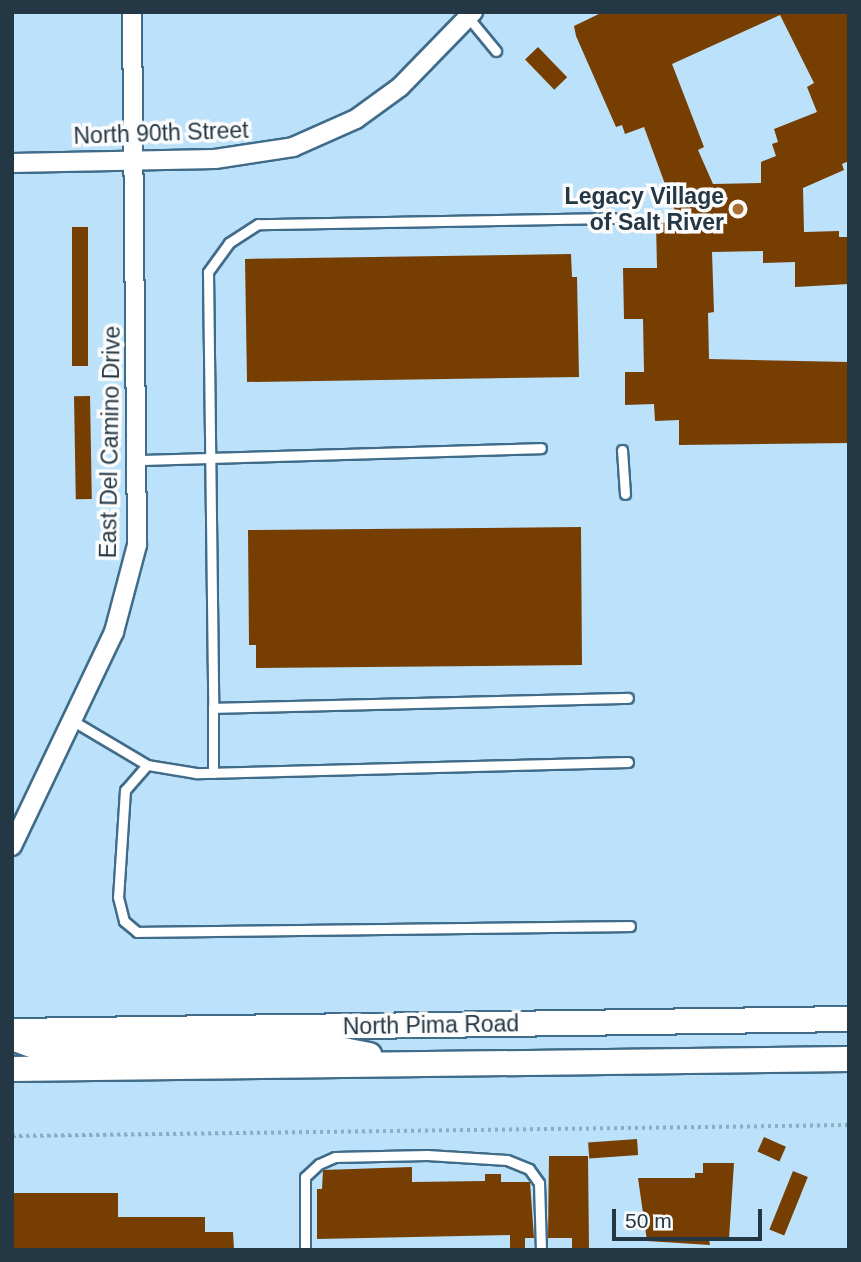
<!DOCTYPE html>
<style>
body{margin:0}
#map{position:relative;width:861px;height:1262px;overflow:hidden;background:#bbe1fb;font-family:Arial,sans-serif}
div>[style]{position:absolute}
.building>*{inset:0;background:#763e00;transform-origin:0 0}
.path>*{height:3.5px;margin-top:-1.75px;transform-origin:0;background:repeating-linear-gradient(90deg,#8dadc3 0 3.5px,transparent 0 7px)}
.roads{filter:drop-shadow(2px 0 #406c89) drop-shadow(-2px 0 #406c89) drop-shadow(0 2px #406c89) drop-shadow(0 -2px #406c89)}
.lane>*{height:9px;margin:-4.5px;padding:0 4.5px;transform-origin:4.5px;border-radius:4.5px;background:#fff}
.street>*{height:18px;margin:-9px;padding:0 9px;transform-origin:9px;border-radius:9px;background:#fff}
.secondary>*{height:24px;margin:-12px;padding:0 12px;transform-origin:12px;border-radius:12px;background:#fff}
.dots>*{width:19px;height:19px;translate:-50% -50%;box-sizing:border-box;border:4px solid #fcfcfc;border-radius:50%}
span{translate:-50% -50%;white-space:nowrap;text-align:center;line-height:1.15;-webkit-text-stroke:7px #fcfcfc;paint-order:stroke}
.street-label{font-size:23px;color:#243744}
.poi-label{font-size:23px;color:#243744;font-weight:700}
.right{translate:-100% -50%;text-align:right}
.frame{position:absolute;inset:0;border:14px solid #243744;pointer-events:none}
.scale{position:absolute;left:612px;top:1209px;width:150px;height:32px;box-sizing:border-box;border:4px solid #243744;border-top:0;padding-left:9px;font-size:21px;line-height:24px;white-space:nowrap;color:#243744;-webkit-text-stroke:5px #fcfcfc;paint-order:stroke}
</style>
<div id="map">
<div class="building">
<i style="clip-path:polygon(evenodd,603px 12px,849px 12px,849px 161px,842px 164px,844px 170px,803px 188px,804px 232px,839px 231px,839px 237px,849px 237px,849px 284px,795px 287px,795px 262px,763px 263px,763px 251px,712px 252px,714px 312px,708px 313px,709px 359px,849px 362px,849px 443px,679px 445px,679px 420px,655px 421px,654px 404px,625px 405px,625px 372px,644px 372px,643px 319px,624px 319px,623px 268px,657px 268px,656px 223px,679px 222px,644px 127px,625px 134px,622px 125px,616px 127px,576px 36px,574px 26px,603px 12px,780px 15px,814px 83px,807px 87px,817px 112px,774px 129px,778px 142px,772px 144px,776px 156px,761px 162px,761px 183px,713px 184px,698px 150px,704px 147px,672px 64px,780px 15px)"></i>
<i style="left:538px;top:47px;width:42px;height:18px;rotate:46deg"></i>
<i style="left:88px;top:227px;width:139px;height:16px;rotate:90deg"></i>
<i style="clip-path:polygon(571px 254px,572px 277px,577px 277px,579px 377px,247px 382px,245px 259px)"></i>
<i style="left:90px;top:396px;width:103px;height:16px;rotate:89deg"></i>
<i style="clip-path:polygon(581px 527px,582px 665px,256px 668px,256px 645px,249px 645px,248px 530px)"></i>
<i style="left:764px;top:1137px;width:24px;height:16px;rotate:24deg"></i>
<i style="left:637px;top:1139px;width:16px;height:49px;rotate:86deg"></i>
<i style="clip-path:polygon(549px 1156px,588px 1156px,589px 1248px,572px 1249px,572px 1238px,548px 1238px)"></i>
<i style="clip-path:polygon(703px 1163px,734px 1163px,729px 1239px,709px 1239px,710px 1245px,647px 1241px,638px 1178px,695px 1178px,695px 1173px,703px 1173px)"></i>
<i style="clip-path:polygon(412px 1167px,412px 1182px,485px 1181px,485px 1174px,501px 1174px,501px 1182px,530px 1182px,534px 1238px,525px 1238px,525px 1250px,510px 1250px,510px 1235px,317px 1239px,317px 1189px,322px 1189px,323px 1170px)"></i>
<i style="left:793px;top:1171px;width:16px;height:63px;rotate:22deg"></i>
<i style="clip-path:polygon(12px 1193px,118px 1193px,118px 1217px,205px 1217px,205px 1232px,233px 1232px,234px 1250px,12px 1250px)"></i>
</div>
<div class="path">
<i style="left:12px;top:1136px;width:837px;rotate:-0.75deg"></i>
</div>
<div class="roads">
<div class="lane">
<i style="left:468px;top:17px;width:44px;rotate:50.5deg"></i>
<i style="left:613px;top:218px;width:355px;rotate:179deg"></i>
<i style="left:258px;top:224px;width:35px;rotate:147deg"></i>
<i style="left:229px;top:243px;width:36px;rotate:126deg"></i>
<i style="left:208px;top:272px;width:436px;rotate:89.3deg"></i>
<i style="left:213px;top:708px;width:415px;rotate:-1.4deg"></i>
<i style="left:622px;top:450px;width:44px;rotate:86.1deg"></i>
<i style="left:138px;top:460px;width:403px;rotate:-1.7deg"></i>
<i style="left:73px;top:721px;width:86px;rotate:30.7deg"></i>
<i style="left:628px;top:762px;width:432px;rotate:178.5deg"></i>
<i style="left:196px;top:773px;width:50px;rotate:-170.7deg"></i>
<i style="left:147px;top:765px;width:33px;rotate:131deg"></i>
<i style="left:125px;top:790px;width:107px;rotate:93.7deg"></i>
<i style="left:118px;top:897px;width:25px;rotate:76deg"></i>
<i style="left:124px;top:921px;width:17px;rotate:40deg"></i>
<i style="left:137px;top:932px;width:493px;rotate:-0.7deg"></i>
<i style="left:213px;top:773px;width:65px;rotate:-90deg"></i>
<i style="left:305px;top:1250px;width:73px;rotate:-90deg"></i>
<i style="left:305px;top:1177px;width:19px;rotate:-43deg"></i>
<i style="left:319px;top:1164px;width:17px;rotate:-24deg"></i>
<i style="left:335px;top:1157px;width:92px;rotate:-1.2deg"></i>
<i style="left:427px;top:1155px;width:80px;rotate:3.6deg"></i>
<i style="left:507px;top:1160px;width:24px;rotate:22deg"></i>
<i style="left:529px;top:1169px;width:17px;rotate:54deg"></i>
<i style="left:539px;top:1183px;width:67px;rotate:88.3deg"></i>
</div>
<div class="street">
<i style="left:12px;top:163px;width:203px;rotate:-1.1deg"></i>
<i style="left:215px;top:159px;width:79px;rotate:-8.7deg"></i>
<i style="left:293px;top:147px;width:69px;rotate:-24deg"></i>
<i style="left:356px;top:119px;width:54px;rotate:-36deg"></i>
<i style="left:400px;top:87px;width:105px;rotate:-45.8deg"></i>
<i style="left:12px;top:846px;width:237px;rotate:-64.5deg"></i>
<i style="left:114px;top:632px;width:90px;rotate:-75.2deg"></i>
<i style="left:137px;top:545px;width:533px;rotate:-90.54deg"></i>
</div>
<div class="secondary">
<i style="left:12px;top:1031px;width:837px;rotate:-0.82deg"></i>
<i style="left:12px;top:1038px;width:38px;rotate:20deg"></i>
<i style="left:48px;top:1051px;width:285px;rotate:-0.6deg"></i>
<i style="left:333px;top:1048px;width:37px;rotate:11deg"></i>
<i style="left:12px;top:1069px;width:837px;rotate:-0.68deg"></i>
</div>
</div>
<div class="dots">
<i style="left:738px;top:209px;background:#ad6d35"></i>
</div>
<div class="street-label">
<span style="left:161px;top:133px;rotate:-2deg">North 90th Street</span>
<span style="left:110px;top:442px;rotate:-89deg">East Del Camino Drive</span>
<span style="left:431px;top:1025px;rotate:-1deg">North Pima Road</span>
</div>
<div class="poi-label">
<span class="right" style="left:724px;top:209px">Legacy Village<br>of Salt River</span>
</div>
<div class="frame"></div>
<div class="scale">50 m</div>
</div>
